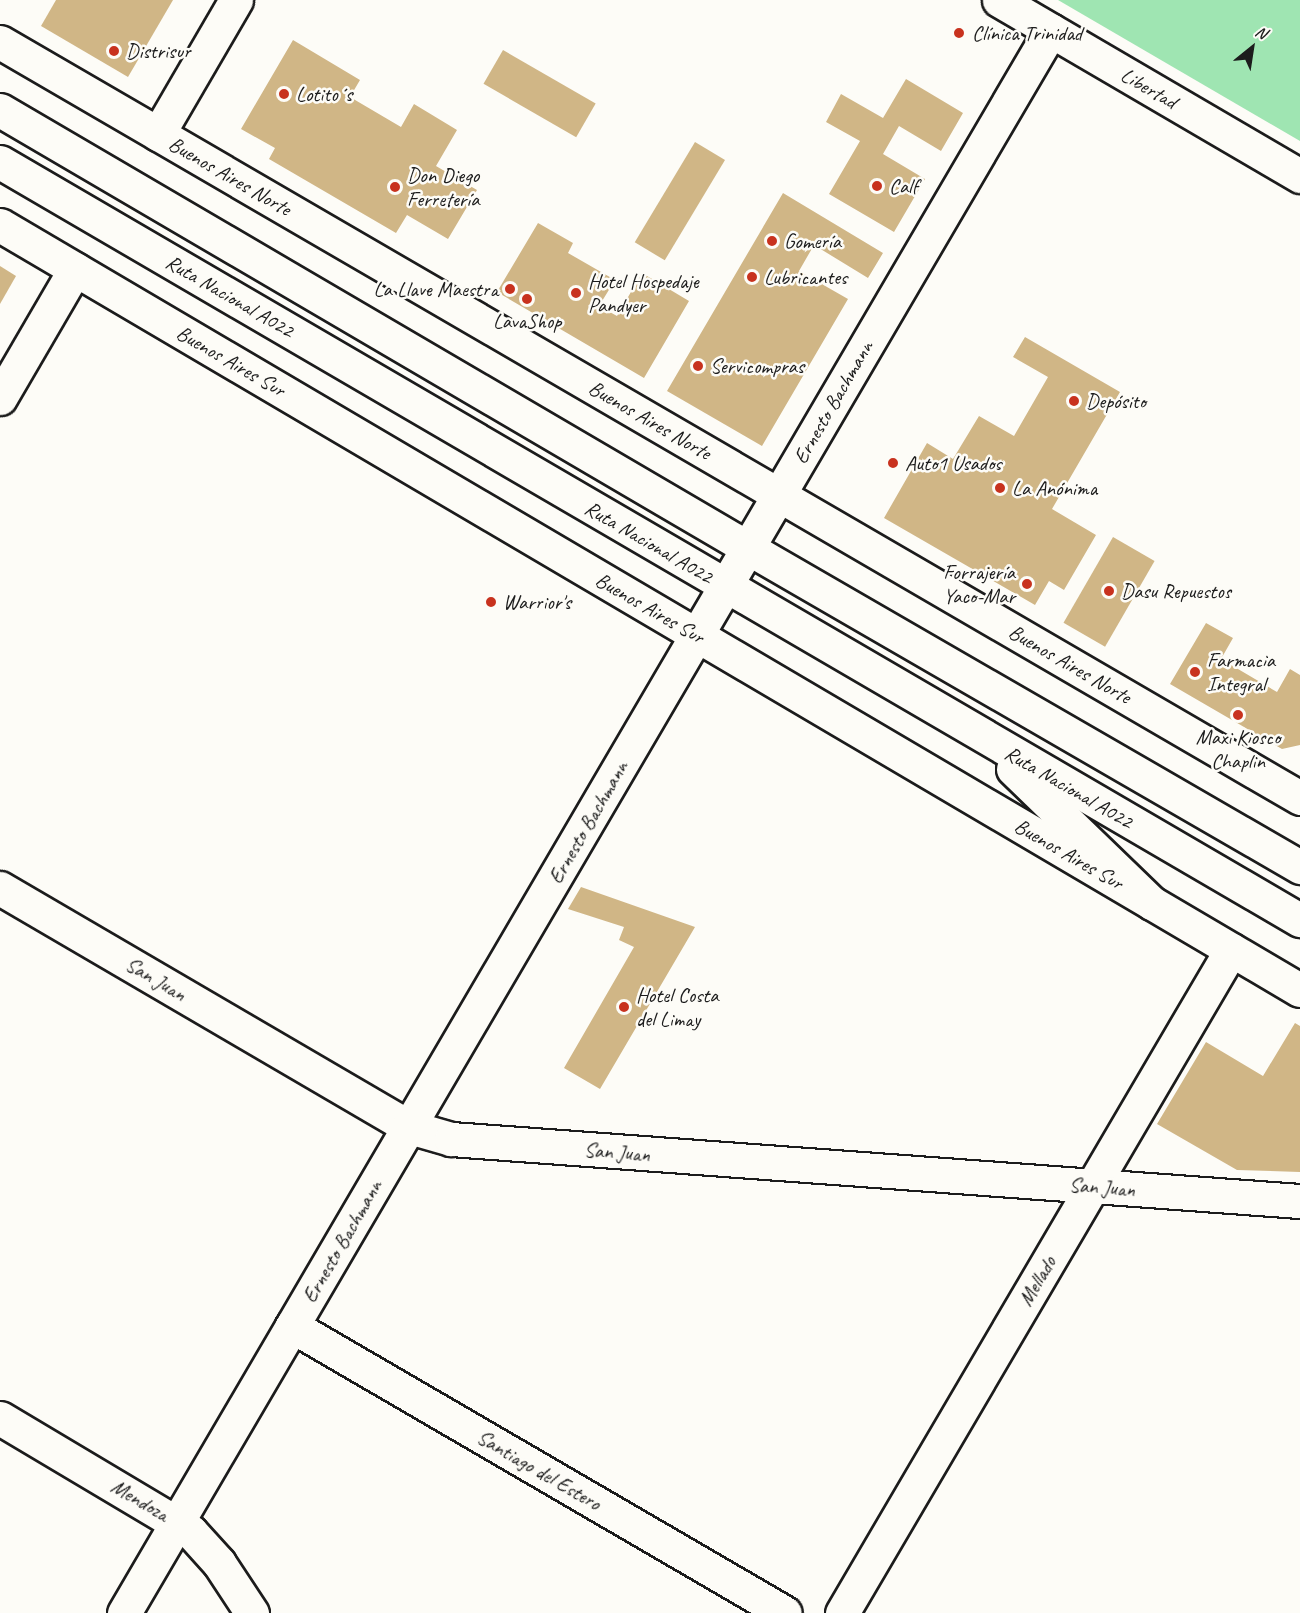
<!DOCTYPE html>
<meta charset="utf-8">
<style>
body{margin:0}
#map{position:relative;width:1300px;height:1613px;overflow:hidden;background:#fdfcf7;font-family:Caveat,sans-serif}
div>[style]{position:absolute}
.green>*{inset:0;background:#9fe5b2}
.building>*{inset:0;background:#d0b686;transform-origin:0 0}
.roads{filter:drop-shadow(2px 0 #1c1c1c) drop-shadow(-2px 0 #1c1c1c) drop-shadow(0 2px #1c1c1c) drop-shadow(0 -2px #1c1c1c)}
.minor>*{height:33px;margin:-16.5px;padding:0 16.5px;transform-origin:16.5px;border-radius:16.5px;background:#fdfcf7}
.major>*{height:33px;margin:-16.5px;padding:0 16.5px;transform-origin:16.5px;border-radius:16.5px;background:#fdfcf7}
.highway>*{height:33px;margin:-16.5px;padding:0 16.5px;transform-origin:16.5px;border-radius:16.5px;background:#fdfcf7}
.dots>*{width:16px;height:16px;translate:-50% -50%;box-sizing:border-box;border:3px solid #fdfcf7;border-radius:50%}
span{translate:-50% -50%;white-space:nowrap;text-align:center;line-height:1.15;-webkit-text-stroke:5px #fdfcf7;paint-order:stroke}
.poi-label{font-size:21px;color:#1c1c1c}
.left{translate:0 -50%;text-align:left}
.right{translate:-100% -50%;text-align:right}
.street-label{font-size:21px;color:#1c1c1c}
.north{position:absolute;left:1222px;top:18px;width:60px;height:60px;-webkit-text-stroke:4px #fdfcf7;paint-order:stroke;rotate:30deg;font-size:16px;font-weight:700;line-height:24px;text-align:center;color:#1c1c1c}
.north::after{content:'';display:block;margin:auto;width:21px;height:27px;background:#1c1c1c;clip-path:polygon(50% 0,100% 100%,50% 72%,0 100%)}
</style>
<div id="map">
<div class="green">
<i style="clip-path:polygon(1058px 0,1300px 0,1300px 141px)"></i>
</div>
<div class="building">
<i style="clip-path:polygon(56px 0,173px 0,128px 77px,41px 26px)"></i>
<i style="clip-path:polygon(293px 40px,360px 80px,350px 97px,401px 127px,414px 104px,457px 130px,436px 166px,477px 190px,448px 239px,407px 215px,396px 233px,269px 159px,275px 148px,241px 129px)"></i>
<i style="left:503px;top:50px;width:107px;height:39px;rotate:30deg"></i>
<i style="clip-path:polygon(906px 79px,963px 113px,941px 151px,899px 126px,883px 154px,925px 179px,894px 232px,829px 194px,860px 141px,826px 122px,841px 94px,883px 118px)"></i>
<i style="left:695px;top:142px;width:35px;height:117px;rotate:31deg"></i>
<i style="clip-path:polygon(783px 193px,883px 253px,868px 278px,814px 245px,799px 271px,848px 299px,762px 446px,667px 391px)"></i>
<i style="clip-path:polygon(538px 223px,573px 243px,568px 253px,615px 280px,599px 306px,617px 316px,642px 273px,689px 301px,644px 378px,497px 292px)"></i>
<i style="clip-path:polygon(0 266px,16px 276px,0 304px)"></i>
<i style="clip-path:polygon(1025px 337px,1120px 392px,1052px 509px,1096px 535px,1064px 590px,1049px 581px,1035px 605px,884px 518px,927px 443px,953px 459px,979px 416px,1014px 436px,1048px 377px,1013px 357px)"></i>
<i style="left:1113px;top:537px;width:48px;height:99px;rotate:30deg"></i>
<i style="clip-path:polygon(1206px 623px,1233px 638px,1221px 659px,1277px 692px,1290px 669px,1300px 675px,1300px 745px,1282px 749px,1170px 684px)"></i>
<i style="clip-path:polygon(581px 887px,695px 927px,600px 1089px,564px 1068px,634px 947px,619px 940px,624px 927px,568px 909px)"></i>
<i style="clip-path:polygon(1295px 1023px,1300px 1026px,1300px 1172px,1237px 1170px,1157px 1124px,1206px 1042px,1263px 1076px)"></i>
</div>
<div class="roads">
<div class="minor">
<i style="left:999px;top:0;width:349px;rotate:30.3deg"></i>
<i style="left:158px;top:134px;width:155px;rotate:-59.8deg"></i>
<i style="left:0;top:398px;width:149px;rotate:-59.8deg"></i>
<i style="left:0;top:888px;width:474px;rotate:30.3deg"></i>
<i style="left:409px;top:1127px;width:44px;rotate:15.9deg"></i>
<i style="left:451px;top:1139px;width:851px;rotate:4.18deg"></i>
<i style="left:292px;top:1326px;width:570px;rotate:30.21deg"></i>
<i style="left:0;top:1418px;width:222px;rotate:30.8deg"></i>
<i style="left:191px;top:1532px;width:42px;rotate:47.9deg"></i>
<i style="left:219px;top:1563px;width:60px;rotate:56.6deg"></i>
<i style="left:124px;top:1613px;width:1834px;rotate:-59.65deg"></i>
<i style="left:842px;top:1613px;width:769px;rotate:-59.6deg"></i>
</div>
<div class="major">
<i style="left:0;top:42px;width:1504px;rotate:30.18deg"></i>
<i style="left:0;top:225px;width:1508px;rotate:30.48deg"></i>
</div>
<div class="highway">
<i style="left:0;top:110px;width:867px;rotate:30.35deg"></i>
<i style="left:748px;top:548px;width:638px;rotate:30.02deg"></i>
<i style="left:0;top:162px;width:1505px;rotate:30.25deg"></i>
<i style="left:1013px;top:769px;width:193px;rotate:44deg"></i>
</div>
</div>
<div class="dots">
<i style="left:959px;top:33px;background:#c8321e"></i>
<i style="left:114px;top:51px;background:#c8321e"></i>
<i style="left:284px;top:94px;background:#c8321e"></i>
<i style="left:877px;top:186px;background:#c8321e"></i>
<i style="left:395px;top:187px;background:#c8321e"></i>
<i style="left:772px;top:241px;background:#c8321e"></i>
<i style="left:752px;top:277px;background:#c8321e"></i>
<i style="left:510px;top:289px;background:#c8321e"></i>
<i style="left:576px;top:293px;background:#c8321e"></i>
<i style="left:527px;top:299px;background:#c8321e"></i>
<i style="left:698px;top:366px;background:#c8321e"></i>
<i style="left:1074px;top:401px;background:#c8321e"></i>
<i style="left:893px;top:463px;background:#c8321e"></i>
<i style="left:1000px;top:488px;background:#c8321e"></i>
<i style="left:1027px;top:584px;background:#c8321e"></i>
<i style="left:1109px;top:591px;background:#c8321e"></i>
<i style="left:491px;top:602px;background:#c8321e"></i>
<i style="left:1195px;top:672px;background:#c8321e"></i>
<i style="left:1238px;top:715px;background:#c8321e"></i>
<i style="left:624px;top:1007px;background:#c8321e"></i>
</div>
<div class="poi-label">
<span class="left" style="left:972px;top:33px">Clínica Trinidad</span>
<span class="left" style="left:126px;top:51px">Distrisur</span>
<span class="left" style="left:296px;top:94px">Lotito´s</span>
<span class="left" style="left:407px;top:187px">Don Diego<br>Ferretería</span>
<span class="left" style="left:889px;top:186px">Calf</span>
<span class="left" style="left:784px;top:241px">Gomería</span>
<span class="left" style="left:764px;top:277px">Lubricantes</span>
<span class="left" style="left:588px;top:293px">Hotel Hospedaje<br>Pandyer</span>
<span class="right" style="left:498px;top:289px">La Llave Maestra</span>
<span style="left:527px;top:321px">LavaShop</span>
<span class="left" style="left:710px;top:366px">Servicompras</span>
<span class="left" style="left:1086px;top:401px">Depósito</span>
<span class="left" style="left:905px;top:463px">Auto1 Usados</span>
<span class="left" style="left:1012px;top:488px">La Anónima</span>
<span class="right" style="left:1015px;top:584px">Forrajería<br>Yaco-Mar</span>
<span class="left" style="left:1121px;top:591px">Dasu Repuestos</span>
<span class="left" style="left:503px;top:602px">Warrior's</span>
<span class="left" style="left:1207px;top:672px">Farmacia<br>Integral</span>
<span style="left:1238px;top:749px">Maxi Kiosco<br>Chaplin</span>
<span class="left" style="left:636px;top:1007px">Hotel Costa<br>del Limay</span>
</div>
<div class="street-label">
<span style="left:1149px;top:88px;rotate:30deg">Libertad</span>
<span style="left:230px;top:176px;rotate:30deg">Buenos Aires Norte</span>
<span style="left:230px;top:296px;rotate:30deg">Ruta Nacional A022</span>
<span style="left:231px;top:361px;rotate:30deg">Buenos Aires Sur</span>
<span style="left:833px;top:402px;rotate:-60deg">Ernesto Bachmann</span>
<span style="left:650px;top:420px;rotate:30deg">Buenos Aires Norte</span>
<span style="left:649px;top:542px;rotate:30deg">Ruta Nacional A022</span>
<span style="left:650px;top:608px;rotate:30deg">Buenos Aires Sur</span>
<span style="left:1070px;top:664px;rotate:30deg">Buenos Aires Norte</span>
<span style="left:1069px;top:787px;rotate:30deg">Ruta Nacional A022</span>
<span style="left:588px;top:822px;rotate:-60deg">Ernesto Bachmann</span>
<span style="left:1069px;top:854px;rotate:30deg">Buenos Aires Sur</span>
<span style="left:156px;top:979px;rotate:30deg">San Juan</span>
<span style="left:617px;top:1152px;rotate:4deg">San Juan</span>
<span style="left:1102px;top:1187px;rotate:4deg">San Juan</span>
<span style="left:342px;top:1241px;rotate:-60deg">Ernesto Bachmann</span>
<span style="left:1037px;top:1281px;rotate:-60deg">Mellado</span>
<span style="left:539px;top:1470px;rotate:30deg">Santiago del Estero</span>
<span style="left:140px;top:1500px;rotate:30deg">Mendoza</span>
</div>
<div class="north">N</div>
</div>
